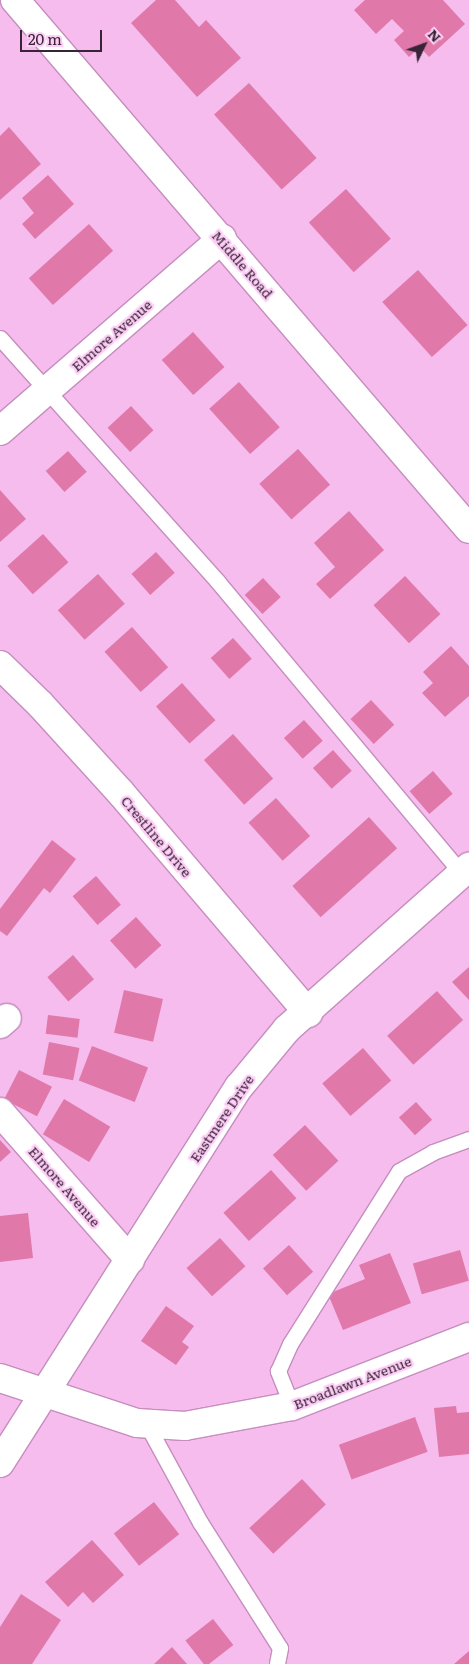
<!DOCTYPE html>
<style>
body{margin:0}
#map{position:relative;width:469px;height:1664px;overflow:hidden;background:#f5bced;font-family:Literata,serif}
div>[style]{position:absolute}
.building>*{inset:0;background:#e178aa;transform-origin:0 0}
.roads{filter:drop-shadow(1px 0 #c58ebe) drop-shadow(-1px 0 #c58ebe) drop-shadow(0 1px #c58ebe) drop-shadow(0 -1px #c58ebe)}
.service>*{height:15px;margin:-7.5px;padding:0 7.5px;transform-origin:7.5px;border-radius:7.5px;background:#fff}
.minor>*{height:28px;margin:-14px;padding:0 14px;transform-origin:14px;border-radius:14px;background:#fff}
span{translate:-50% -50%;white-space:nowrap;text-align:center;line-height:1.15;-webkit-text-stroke:4.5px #fccdf5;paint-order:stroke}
.street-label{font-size:14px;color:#392336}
.north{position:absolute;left:399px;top:20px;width:50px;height:50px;-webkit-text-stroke:4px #fccdf5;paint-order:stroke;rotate:48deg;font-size:14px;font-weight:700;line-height:20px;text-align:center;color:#392336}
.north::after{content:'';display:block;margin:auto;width:18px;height:22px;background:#392336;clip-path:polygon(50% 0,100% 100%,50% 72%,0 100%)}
.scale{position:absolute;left:20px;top:30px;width:82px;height:22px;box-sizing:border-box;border:2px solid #392336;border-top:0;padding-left:6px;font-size:15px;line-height:18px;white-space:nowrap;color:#392336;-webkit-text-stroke:4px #fccdf5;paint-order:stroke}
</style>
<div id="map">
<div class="building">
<i style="clip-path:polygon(156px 0,175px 0,199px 27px,206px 20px,241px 58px,197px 97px,131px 23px)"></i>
<i style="clip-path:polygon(365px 0,443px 0,465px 24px,429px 57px,420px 47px,409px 57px,394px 40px,404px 31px,392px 19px,376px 34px,354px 10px)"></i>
<i style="left:249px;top:83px;width:101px;height:47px;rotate:48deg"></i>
<i style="clip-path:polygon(9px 127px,41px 164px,0 200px,0 136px)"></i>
<i style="clip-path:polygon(48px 175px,74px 204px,35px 239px,22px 224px,34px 213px,22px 198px)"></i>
<i style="left:346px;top:189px;width:67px;height:50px;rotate:48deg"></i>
<i style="left:89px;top:224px;width:36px;height:81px;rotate:48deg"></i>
<i style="left:418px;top:270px;width:74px;height:48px;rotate:48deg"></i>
<i style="left:193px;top:332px;width:47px;height:42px;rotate:48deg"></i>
<i style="left:239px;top:382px;width:61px;height:40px;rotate:48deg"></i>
<i style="left:131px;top:406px;width:33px;height:32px;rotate:47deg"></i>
<i style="left:298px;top:449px;width:48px;height:52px;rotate:48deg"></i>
<i style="left:68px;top:451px;width:28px;height:30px;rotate:48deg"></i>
<i style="clip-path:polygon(0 490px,26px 519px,0 542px)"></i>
<i style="clip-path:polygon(349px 511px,384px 550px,330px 599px,316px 584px,335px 567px,314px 543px)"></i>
<i style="left:43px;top:534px;width:38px;height:48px;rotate:48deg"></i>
<i style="left:156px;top:552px;width:28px;height:33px;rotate:48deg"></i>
<i style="left:98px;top:574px;width:40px;height:54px;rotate:48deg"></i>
<i style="left:405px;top:576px;width:52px;height:43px;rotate:47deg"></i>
<i style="left:263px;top:578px;width:26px;height:25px;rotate:47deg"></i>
<i style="left:132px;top:627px;width:54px;height:37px;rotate:48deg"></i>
<i style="left:233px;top:638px;width:28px;height:30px;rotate:48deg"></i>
<i style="clip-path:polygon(451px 646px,469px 666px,469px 696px,445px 717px,422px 693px,433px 683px,423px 672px)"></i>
<i style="left:182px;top:683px;width:50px;height:35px;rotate:48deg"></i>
<i style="left:371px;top:700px;width:34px;height:28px;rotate:47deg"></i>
<i style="left:304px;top:720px;width:28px;height:27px;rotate:48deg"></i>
<i style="left:233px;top:734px;width:60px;height:39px;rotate:48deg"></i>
<i style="left:333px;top:750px;width:28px;height:27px;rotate:48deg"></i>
<i style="left:433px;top:771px;width:30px;height:31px;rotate:49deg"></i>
<i style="left:276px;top:798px;width:51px;height:37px;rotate:48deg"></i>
<i style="left:369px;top:817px;width:42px;height:103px;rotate:48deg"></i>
<i style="clip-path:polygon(52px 840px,76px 859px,50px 893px,44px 888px,7px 936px,0 931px,0 909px)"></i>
<i style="left:96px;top:876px;width:38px;height:31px;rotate:49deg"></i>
<i style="left:136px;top:917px;width:38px;height:35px;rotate:48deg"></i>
<i style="left:73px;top:955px;width:32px;height:34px;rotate:49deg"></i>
<i style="clip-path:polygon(469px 967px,469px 1000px,452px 982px)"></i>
<i style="left:124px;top:990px;width:40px;height:44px;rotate:13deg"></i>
<i style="left:437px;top:991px;width:39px;height:67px;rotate:48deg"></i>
<i style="left:48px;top:1015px;width:32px;height:19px;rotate:7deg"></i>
<i style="left:49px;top:1042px;width:31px;height:33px;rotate:11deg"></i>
<i style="left:92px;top:1046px;width:60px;height:37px;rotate:21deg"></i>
<i style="left:363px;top:1048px;width:43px;height:54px;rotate:49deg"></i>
<i style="left:19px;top:1070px;width:37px;height:33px;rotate:27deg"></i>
<i style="left:64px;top:1099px;width:54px;height:41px;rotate:31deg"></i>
<i style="left:416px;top:1102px;width:24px;height:23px;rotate:48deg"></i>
<i style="left:305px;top:1125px;width:49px;height:44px;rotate:47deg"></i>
<i style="clip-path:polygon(0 1140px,11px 1152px,0 1162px)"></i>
<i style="left:271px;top:1170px;width:38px;height:64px;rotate:48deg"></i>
<i style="clip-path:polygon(28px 1213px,33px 1258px,0 1262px,0 1216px)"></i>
<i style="left:220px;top:1238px;width:38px;height:45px;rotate:48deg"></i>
<i style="left:289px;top:1245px;width:36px;height:35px;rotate:48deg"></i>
<i style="left:460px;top:1250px;width:32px;height:49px;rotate:74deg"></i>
<i style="clip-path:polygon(390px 1253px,411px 1303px,343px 1330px,328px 1294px,365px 1279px,359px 1265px)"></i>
<i style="clip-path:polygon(166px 1306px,194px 1326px,182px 1342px,189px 1347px,176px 1365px,141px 1341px)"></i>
<i style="clip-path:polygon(456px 1406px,457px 1413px,469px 1412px,469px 1454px,439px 1457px,434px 1408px)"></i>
<i style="left:415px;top:1417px;width:37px;height:81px;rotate:70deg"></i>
<i style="left:302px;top:1479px;width:35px;height:72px;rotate:47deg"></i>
<i style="left:154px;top:1502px;width:41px;height:51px;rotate:52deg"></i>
<i style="clip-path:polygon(92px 1540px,124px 1575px,93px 1603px,83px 1592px,68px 1607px,45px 1582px)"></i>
<i style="clip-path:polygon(21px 1594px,61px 1620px,32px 1664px,0 1664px,0 1627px)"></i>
<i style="left:213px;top:1619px;width:33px;height:35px;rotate:52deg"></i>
<i style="clip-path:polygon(172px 1647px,187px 1664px,154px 1664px)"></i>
<i style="clip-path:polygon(469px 1651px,469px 1664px,454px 1664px)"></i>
</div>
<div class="roads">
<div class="service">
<i style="left:0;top:338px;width:327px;rotate:48.2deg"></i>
<i style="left:218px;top:582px;width:379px;rotate:50.1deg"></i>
<i style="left:292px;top:1406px;width:38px;rotate:-112deg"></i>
<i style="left:278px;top:1371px;width:30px;rotate:-66deg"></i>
<i style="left:290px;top:1344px;width:204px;rotate:-57.8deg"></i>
<i style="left:399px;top:1171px;width:39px;rotate:-29deg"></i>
<i style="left:433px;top:1152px;width:38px;rotate:-20deg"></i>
<i style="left:146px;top:1423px;width:113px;rotate:61.4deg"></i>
<i style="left:200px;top:1522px;width:149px;rotate:57.6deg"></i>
<i style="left:280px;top:1648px;width:16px;rotate:101deg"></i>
</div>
<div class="minor">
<i style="left:15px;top:0;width:697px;rotate:49.36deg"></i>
<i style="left:0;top:431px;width:294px;rotate:-40.9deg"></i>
<i style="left:0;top:665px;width:56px;rotate:44.3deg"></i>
<i style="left:40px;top:704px;width:120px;rotate:47.7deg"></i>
<i style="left:121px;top:793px;width:289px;rotate:49.6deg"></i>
<i style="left:0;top:1024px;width:9px;rotate:-41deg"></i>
<i style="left:0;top:1112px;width:197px;rotate:48.7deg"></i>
<i style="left:0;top:1378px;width:144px;rotate:18.2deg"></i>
<i style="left:137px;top:1423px;width:48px;rotate:3.6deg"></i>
<i style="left:185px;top:1426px;width:109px;rotate:-10.6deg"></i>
<i style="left:292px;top:1406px;width:190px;rotate:-21.3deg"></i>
<i style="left:0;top:1463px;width:446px;rotate:-57.6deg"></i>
<i style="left:239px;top:1087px;width:75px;rotate:-50.4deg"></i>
<i style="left:287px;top:1029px;width:244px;rotate:-41.7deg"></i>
</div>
</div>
<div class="street-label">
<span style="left:243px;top:264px;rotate:49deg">Middle Road</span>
<span style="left:111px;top:335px;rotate:-41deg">Elmore Avenue</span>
<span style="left:157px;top:836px;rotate:50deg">Crestline Drive</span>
<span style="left:221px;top:1118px;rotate:-56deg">Eastmere Drive</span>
<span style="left:65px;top:1186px;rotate:49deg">Elmore Avenue</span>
<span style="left:352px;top:1382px;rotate:-21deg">Broadlawn Avenue</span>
</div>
<div class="north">N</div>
<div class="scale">20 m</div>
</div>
